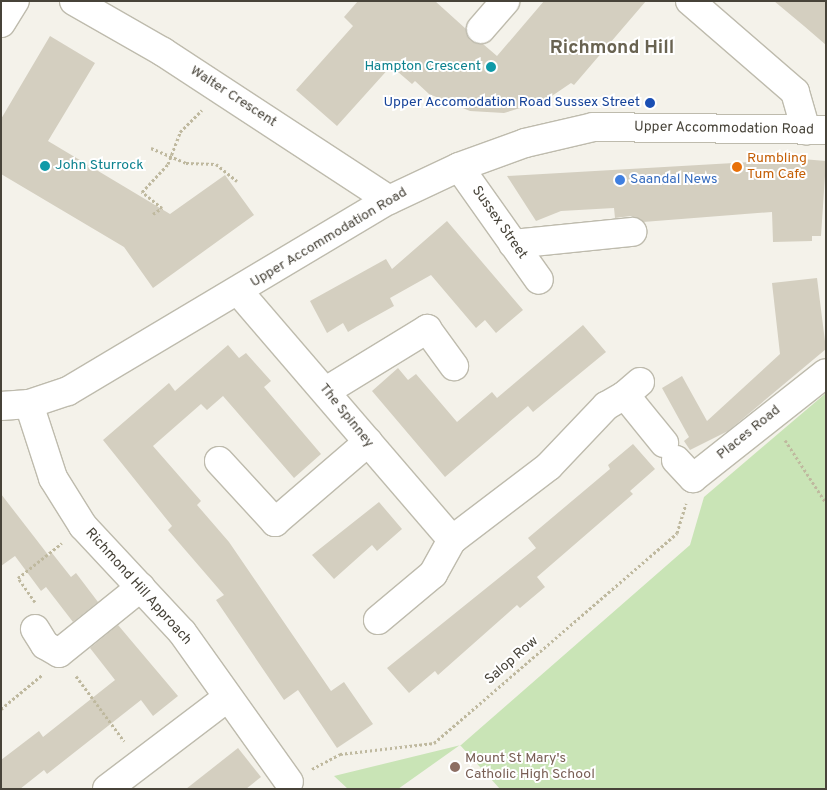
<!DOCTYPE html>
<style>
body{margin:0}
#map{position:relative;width:827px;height:790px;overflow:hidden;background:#f4f2ea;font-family:Overpass,sans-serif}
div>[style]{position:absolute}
.green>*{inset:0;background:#c9e4b6}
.building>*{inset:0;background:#d4cfc0}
.path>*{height:3px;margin-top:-1.5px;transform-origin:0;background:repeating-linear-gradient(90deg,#bfb99f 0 2.5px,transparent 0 5px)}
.roads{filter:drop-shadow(1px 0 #bebbad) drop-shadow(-1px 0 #bebbad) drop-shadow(0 1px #bebbad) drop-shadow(0 -1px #bebbad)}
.minor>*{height:28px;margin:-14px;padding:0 14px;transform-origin:14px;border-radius:14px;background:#fff}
.dots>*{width:14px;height:14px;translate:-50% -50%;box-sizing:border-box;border:2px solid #fff;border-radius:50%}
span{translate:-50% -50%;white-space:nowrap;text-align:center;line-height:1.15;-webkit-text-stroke:4px #fff;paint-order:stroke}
.culture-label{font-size:14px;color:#0d838f}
.right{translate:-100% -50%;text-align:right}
.left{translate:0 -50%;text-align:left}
.street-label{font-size:14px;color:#474339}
.transit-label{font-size:14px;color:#164399}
.food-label{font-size:14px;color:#c56008}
.shop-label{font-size:14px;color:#366cbe}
.education-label{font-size:14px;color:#785e54}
.district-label{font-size:19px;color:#696351;font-weight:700}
.frame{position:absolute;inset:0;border:2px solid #474339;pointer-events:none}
</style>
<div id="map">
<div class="green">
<i style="clip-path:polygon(826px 393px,826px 789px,500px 789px,460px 745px,398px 789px,348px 789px,334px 776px,461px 745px,690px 545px,704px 497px)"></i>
</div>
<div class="building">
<i style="clip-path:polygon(358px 1px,435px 1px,466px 29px,470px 40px,483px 44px,497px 56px,544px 1px,646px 1px,574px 85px,571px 83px,546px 100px,504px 113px,470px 111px,429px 94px,415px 81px,412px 84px,391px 66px,337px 126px,296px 90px,353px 26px,344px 17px)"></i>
<i style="clip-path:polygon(774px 1px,826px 1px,826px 45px,804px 26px)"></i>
<i style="clip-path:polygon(50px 36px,95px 63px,48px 141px,170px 214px,225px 175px,254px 215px,153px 288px,124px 247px,1px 174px,1px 119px)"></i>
<i style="clip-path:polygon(802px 159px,826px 161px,821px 236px,812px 236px,812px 241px,773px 242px,772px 212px,643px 222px,631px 216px,615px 218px,614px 208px,561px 211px,536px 221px,507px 176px)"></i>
<i style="clip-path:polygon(447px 221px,523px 310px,496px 333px,485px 320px,476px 328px,431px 275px,390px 298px,394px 306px,358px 326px,348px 332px,343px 323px,327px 333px,310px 301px,386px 259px,392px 269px)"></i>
<i style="clip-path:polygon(817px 278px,826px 349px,728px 431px,690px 450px,684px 441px,689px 437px,662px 388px,682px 376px,707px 421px,780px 354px,772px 283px)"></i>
<i style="clip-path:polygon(583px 325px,606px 352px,533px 412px,528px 406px,445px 477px,372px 391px,398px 368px,408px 380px,416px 374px,457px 422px,492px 392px,497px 398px)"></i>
<i style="clip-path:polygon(228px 345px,239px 358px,246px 353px,271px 381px,264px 387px,321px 454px,294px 478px,223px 396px,207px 410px,201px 404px,153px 446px,201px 501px,197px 505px,229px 542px,331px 691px,344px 682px,373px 724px,337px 748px,298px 690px,284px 700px,216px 600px,224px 595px,168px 530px,172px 526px,103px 440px,169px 383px,175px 391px)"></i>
<i style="clip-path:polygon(633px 444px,655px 469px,630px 491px,633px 494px,537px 577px,545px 587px,520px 608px,517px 605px,438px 675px,435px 671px,409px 693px,387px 668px,536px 548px,528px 538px,610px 469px,608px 465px)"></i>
<i style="clip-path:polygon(1px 494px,49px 556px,52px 553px,71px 577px,76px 573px,98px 602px,73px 622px,46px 587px,41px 591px,15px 556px,1px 566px)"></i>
<i style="clip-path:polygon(379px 502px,402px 529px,377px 551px,372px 545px,334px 579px,312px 555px)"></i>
<i style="clip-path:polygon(118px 625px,178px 696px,153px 716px,141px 700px,47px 774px,44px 770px,20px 789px,1px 789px,1px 760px,39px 731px,43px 737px,115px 680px,90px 648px)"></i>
<i style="clip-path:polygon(238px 748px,261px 777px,246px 789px,186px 789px)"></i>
</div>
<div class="path">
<i style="left:151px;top:148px;width:38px;rotate:23deg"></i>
<i style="left:186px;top:163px;width:30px;rotate:2deg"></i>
<i style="left:216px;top:164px;width:27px;rotate:39deg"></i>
<i style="left:153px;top:214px;width:11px;rotate:-34deg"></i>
<i style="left:162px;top:208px;width:26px;rotate:-141deg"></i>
<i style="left:142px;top:192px;width:38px;rotate:-47deg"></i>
<i style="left:168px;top:164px;width:34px;rotate:-69deg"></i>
<i style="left:180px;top:132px;width:31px;rotate:-45deg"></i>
<i style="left:785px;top:440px;width:75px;rotate:56.9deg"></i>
<i style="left:35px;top:602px;width:29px;rotate:-125deg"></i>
<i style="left:18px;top:578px;width:56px;rotate:-38.5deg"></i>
<i style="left:76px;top:676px;width:81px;rotate:53.6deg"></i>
<i style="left:1px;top:709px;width:53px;rotate:-39.7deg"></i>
<i style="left:312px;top:769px;width:32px;rotate:-28deg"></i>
<i style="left:340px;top:754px;width:95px;rotate:-6.7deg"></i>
<i style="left:434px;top:743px;width:321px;rotate:-40.8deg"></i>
<i style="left:677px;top:533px;width:31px;rotate:-73deg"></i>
</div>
<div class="roads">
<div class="minor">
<i style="left:74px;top:1px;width:103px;rotate:29.8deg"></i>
<i style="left:163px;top:52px;width:270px;rotate:33.2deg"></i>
<i style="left:690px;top:1px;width:139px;rotate:40.9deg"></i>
<i style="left:795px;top:92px;width:40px;rotate:74deg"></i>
<i style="left:1px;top:23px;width:26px;rotate:-58deg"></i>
<i style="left:481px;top:29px;width:37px;rotate:-49deg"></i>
<i style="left:459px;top:167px;width:138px;rotate:54.7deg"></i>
<i style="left:513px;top:244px;width:120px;rotate:-5.8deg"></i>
<i style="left:239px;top:292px;width:327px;rotate:49.3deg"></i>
<i style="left:452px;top:540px;width:122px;rotate:-37.3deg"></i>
<i style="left:549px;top:466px;width:83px;rotate:-46.5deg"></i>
<i style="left:606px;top:406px;width:22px;rotate:-30deg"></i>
<i style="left:640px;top:382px;width:20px;rotate:139deg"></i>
<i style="left:625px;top:395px;width:62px;rotate:50.9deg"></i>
<i style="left:326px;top:391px;width:119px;rotate:-31.5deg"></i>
<i style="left:427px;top:329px;width:46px;rotate:53.9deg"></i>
<i style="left:29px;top:404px;width:78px;rotate:72deg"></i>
<i style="left:53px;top:478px;width:57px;rotate:58deg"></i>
<i style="left:83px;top:526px;width:145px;rotate:47deg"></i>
<i style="left:182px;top:632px;width:184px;rotate:54.5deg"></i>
<i style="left:1px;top:406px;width:28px;rotate:-4deg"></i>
<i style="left:29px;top:404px;width:41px;rotate:-18.4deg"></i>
<i style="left:68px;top:391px;width:374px;rotate:-30.8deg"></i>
<i style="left:389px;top:200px;width:77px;rotate:-25.2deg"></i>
<i style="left:459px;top:167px;width:70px;rotate:-20deg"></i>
<i style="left:525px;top:143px;width:70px;rotate:-13.2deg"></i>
<i style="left:593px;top:127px;width:233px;rotate:0.7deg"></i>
<i style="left:676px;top:460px;width:25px;rotate:47deg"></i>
<i style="left:693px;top:478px;width:169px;rotate:-38.3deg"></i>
<i style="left:219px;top:461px;width:83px;rotate:47.4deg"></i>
<i style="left:275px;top:522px;width:123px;rotate:-40.7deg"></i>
<i style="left:378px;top:620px;width:72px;rotate:-39.9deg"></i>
<i style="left:433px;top:574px;width:39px;rotate:-61deg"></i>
<i style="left:35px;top:629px;width:19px;rotate:58deg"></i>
<i style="left:45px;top:645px;width:16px;rotate:30deg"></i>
<i style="left:59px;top:653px;width:105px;rotate:-38.8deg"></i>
<i style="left:107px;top:789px;width:151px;rotate:-37.2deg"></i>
</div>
</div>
<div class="dots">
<i style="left:491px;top:67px;background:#0f9aa8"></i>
<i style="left:650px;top:103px;background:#1a4fb4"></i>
<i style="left:45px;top:166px;background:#0f9aa8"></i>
<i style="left:737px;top:167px;background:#e8710a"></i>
<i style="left:620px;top:180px;background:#3f7fe0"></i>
<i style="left:455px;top:767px;background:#8d6e63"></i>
</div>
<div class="culture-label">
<span class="right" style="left:481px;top:67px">Hampton Crescent</span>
<span class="left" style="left:55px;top:166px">John Sturrock</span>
</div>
<div class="street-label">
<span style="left:233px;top:97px;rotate:33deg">Walter Crescent</span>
<span style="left:724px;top:129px;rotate:1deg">Upper Accommodation Road</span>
<span style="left:499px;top:223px;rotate:55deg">Sussex Street</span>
<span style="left:329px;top:238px;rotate:-31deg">Upper Accommodation Road</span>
<span style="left:346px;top:416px;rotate:51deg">The Spinney</span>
<span style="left:749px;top:433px;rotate:-39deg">Places Road</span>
<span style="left:138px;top:587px;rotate:48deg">Richmond Hill Approach</span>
<span style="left:512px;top:661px;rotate:-41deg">Salop Row</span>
</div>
<div class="transit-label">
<span class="right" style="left:640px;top:103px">Upper Accomodation Road Sussex Street</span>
</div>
<div class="food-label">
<span class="left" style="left:747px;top:167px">Rumbling<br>Tum Cafe</span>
</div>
<div class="shop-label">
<span class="left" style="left:630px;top:180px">Saandal News</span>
</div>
<div class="education-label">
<span class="left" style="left:465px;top:767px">Mount St Mary's<br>Catholic High School</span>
</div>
<div class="district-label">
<span style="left:612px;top:49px">Richmond Hill</span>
</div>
<div class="frame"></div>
</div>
